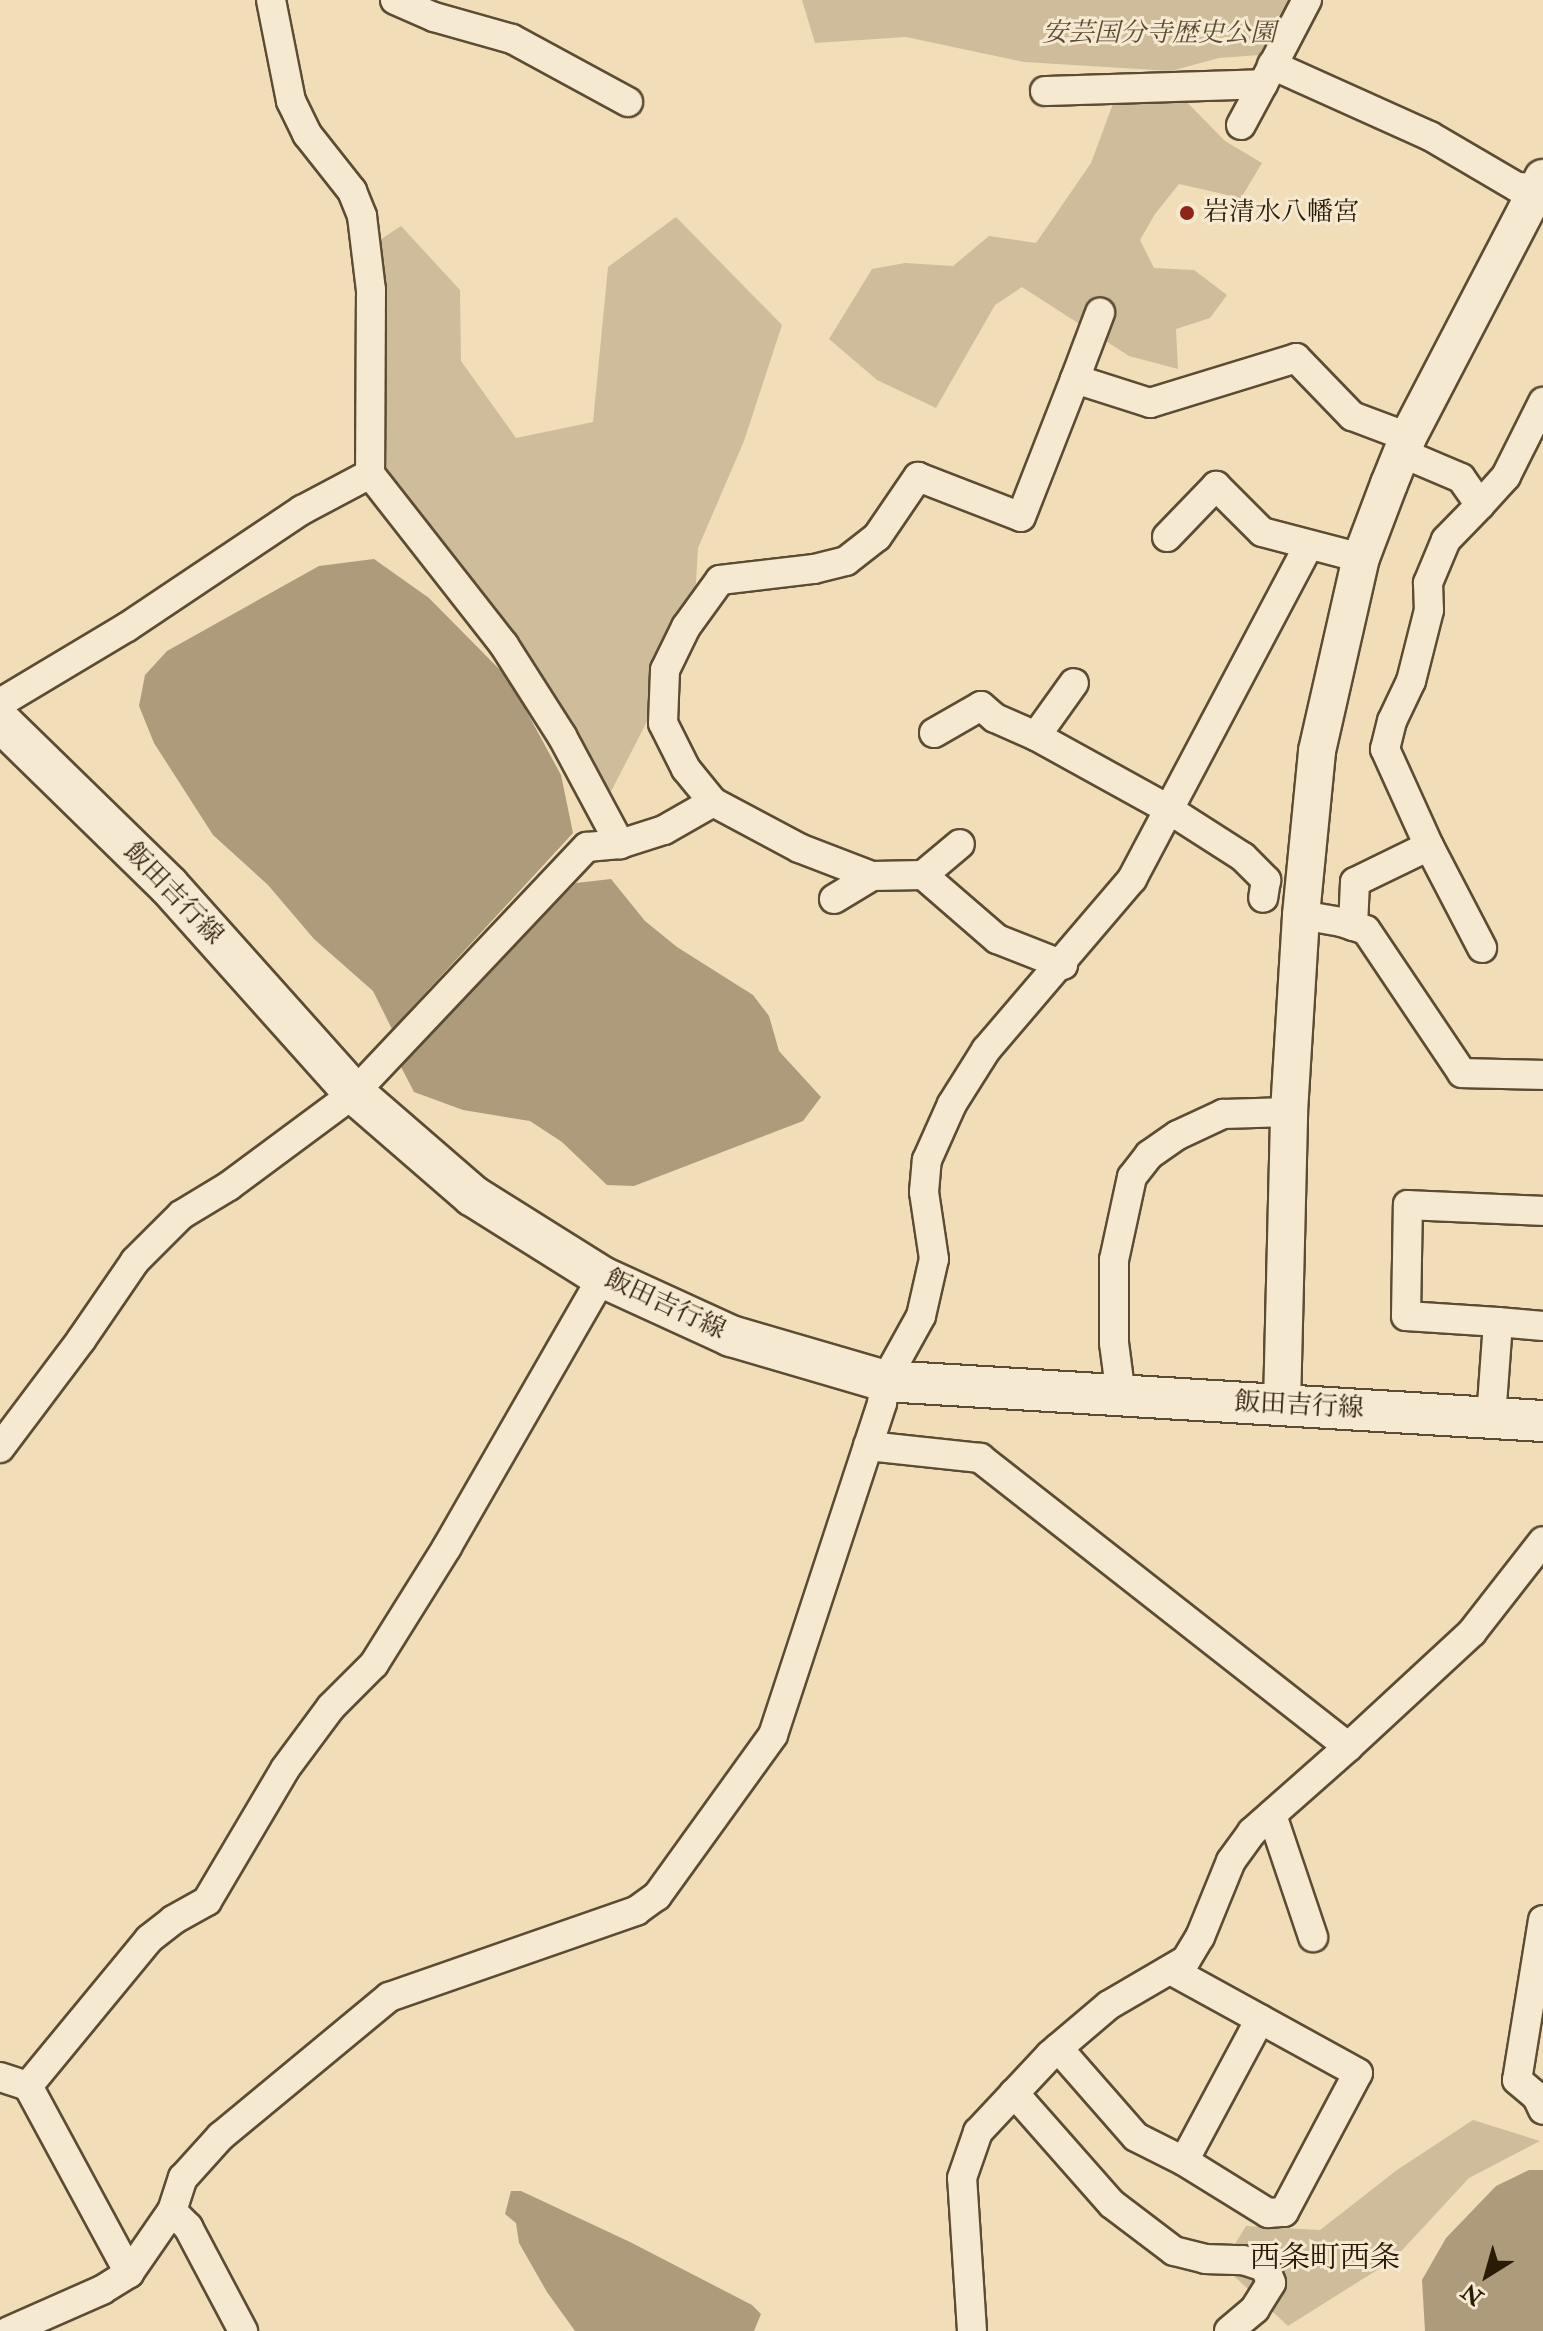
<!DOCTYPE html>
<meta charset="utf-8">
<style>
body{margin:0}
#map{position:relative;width:1543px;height:2331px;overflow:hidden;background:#f1ddb8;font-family:"IM FELL Double Pica","Noto Serif JP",serif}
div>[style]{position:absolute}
.green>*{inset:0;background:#cfbc9a}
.water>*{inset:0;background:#ad9b7c}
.roads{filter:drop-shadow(2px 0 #5c4c33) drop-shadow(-2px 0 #5c4c33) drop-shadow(0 2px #5c4c33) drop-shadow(0 -2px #5c4c33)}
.minor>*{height:28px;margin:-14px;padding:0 14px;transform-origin:14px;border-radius:14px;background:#f6e9d1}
.tertiary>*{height:36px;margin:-18px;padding:0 18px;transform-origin:18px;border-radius:18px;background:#f6e9d1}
.secondary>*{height:40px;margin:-20px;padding:0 20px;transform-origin:20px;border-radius:20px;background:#f6e9d1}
.dots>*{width:22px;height:22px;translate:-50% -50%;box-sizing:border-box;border:4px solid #f6e9d1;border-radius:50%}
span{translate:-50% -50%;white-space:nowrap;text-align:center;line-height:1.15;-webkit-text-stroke:6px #f6e9d1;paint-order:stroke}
.park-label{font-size:26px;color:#5c4b33;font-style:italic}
.poi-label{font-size:26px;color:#2a1b07}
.left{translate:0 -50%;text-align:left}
.street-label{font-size:26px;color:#2a1b07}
.quarter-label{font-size:30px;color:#2a1b07}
.north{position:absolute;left:1447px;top:2235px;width:80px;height:80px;-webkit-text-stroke:6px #f6e9d1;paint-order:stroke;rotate:217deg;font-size:22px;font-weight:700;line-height:32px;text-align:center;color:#2a1b07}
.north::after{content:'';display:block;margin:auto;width:28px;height:36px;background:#2a1b07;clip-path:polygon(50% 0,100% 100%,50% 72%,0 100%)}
</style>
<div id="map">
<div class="green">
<i style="clip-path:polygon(802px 0,1292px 0,1259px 55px,1219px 58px,1171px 71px,1024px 62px,906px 37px,815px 43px)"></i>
<i style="clip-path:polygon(1121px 82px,1170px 85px,1225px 141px,1262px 163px,1241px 198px,1179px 184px,1155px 214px,1140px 240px,1154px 268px,1194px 270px,1227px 295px,1210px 318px,1176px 329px,1178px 369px,1129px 356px,1022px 287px,995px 305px,936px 408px,877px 380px,829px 339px,872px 269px,905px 263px,953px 266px,989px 236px,1036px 243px,1091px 163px)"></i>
<i style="clip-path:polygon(676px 217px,782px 325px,744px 441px,698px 548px,693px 632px,601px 811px,370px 474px,366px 249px,401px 226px,460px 290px,461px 361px,516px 438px,593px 422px,608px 267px)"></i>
<i style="clip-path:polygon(1473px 2120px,1540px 2141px,1469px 2178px,1393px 2260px,1288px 2326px,1222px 2265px,1246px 2226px,1320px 2230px,1397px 2170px)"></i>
</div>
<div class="water">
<i style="clip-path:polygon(374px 559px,429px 598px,509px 679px,561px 775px,573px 833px,392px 1029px,373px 991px,314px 939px,268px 885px,213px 835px,154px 743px,139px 706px,145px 675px,167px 651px,319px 566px)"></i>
<i style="clip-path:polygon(611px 879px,645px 921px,677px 947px,753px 995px,769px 1016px,779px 1051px,821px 1097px,803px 1121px,634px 1186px,607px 1185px,562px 1142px,530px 1121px,463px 1110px,414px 1092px,399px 1063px,576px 883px)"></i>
<i style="clip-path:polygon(1529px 2170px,1543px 2170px,1543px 2331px,1425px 2331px,1422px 2280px,1446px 2238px,1496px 2186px)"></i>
<i style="clip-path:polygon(511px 2191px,521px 2191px,630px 2242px,752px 2305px,761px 2314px,754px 2331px,575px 2331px,547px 2292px,519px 2243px,516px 2223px,505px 2214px)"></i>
</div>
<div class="roads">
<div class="minor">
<i style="left:271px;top:0;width:103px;rotate:78.8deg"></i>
<i style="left:291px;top:101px;width:37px;rotate:64deg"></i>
<i style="left:307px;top:134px;width:73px;rotate:51.7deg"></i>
<i style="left:352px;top:191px;width:27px;rotate:68deg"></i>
<i style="left:362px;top:216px;width:75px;rotate:83.1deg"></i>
<i style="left:371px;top:290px;width:184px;rotate:90.3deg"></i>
<i style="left:370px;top:474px;width:217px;rotate:51.9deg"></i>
<i style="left:504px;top:645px;width:108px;rotate:57.5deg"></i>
<i style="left:562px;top:736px;width:123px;rotate:61.8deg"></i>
<i style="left:395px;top:0;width:43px;rotate:23.6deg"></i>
<i style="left:434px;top:17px;width:81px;rotate:15.8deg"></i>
<i style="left:512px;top:39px;width:132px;rotate:28.5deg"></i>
<i style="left:1272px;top:65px;width:173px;rotate:24.2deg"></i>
<i style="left:1430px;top:136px;width:101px;rotate:30.4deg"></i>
<i style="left:1517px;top:187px;width:21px;rotate:3deg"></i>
<i style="left:1045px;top:91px;width:218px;rotate:-1.8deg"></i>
<i style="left:1263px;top:84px;width:95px;rotate:-62.4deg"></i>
<i style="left:1241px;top:125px;width:47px;rotate:-61.8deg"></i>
<i style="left:1075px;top:379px;width:71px;rotate:-69.3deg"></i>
<i style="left:1402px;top:453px;width:64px;rotate:23deg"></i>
<i style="left:1461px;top:478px;width:33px;rotate:55deg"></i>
<i style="left:1480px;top:505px;width:49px;rotate:134.2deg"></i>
<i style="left:1446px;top:540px;width:47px;rotate:112.7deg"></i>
<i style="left:1428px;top:583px;width:27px;rotate:88deg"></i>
<i style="left:1429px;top:610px;width:73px;rotate:104.2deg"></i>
<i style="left:1411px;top:681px;width:44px;rotate:115.4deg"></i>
<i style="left:1392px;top:721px;width:29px;rotate:104deg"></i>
<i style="left:1385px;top:749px;width:107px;rotate:65.6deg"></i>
<i style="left:1480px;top:505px;width:39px;rotate:-48deg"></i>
<i style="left:1506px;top:476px;width:83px;rotate:-63.4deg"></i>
<i style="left:1167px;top:537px;width:71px;rotate:-46.1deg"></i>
<i style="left:1216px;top:486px;width:65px;rotate:45deg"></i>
<i style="left:1262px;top:532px;width:102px;rotate:14.7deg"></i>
<i style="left:0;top:703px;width:148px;rotate:-30.9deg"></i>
<i style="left:127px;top:627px;width:211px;rotate:-33.8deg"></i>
<i style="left:302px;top:510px;width:77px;rotate:-27.9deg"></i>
<i style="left:934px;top:733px;width:54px;rotate:-29.9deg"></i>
<i style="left:981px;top:706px;width:18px;rotate:41deg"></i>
<i style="left:995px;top:718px;width:45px;rotate:23.7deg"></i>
<i style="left:1036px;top:736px;width:151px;rotate:28.9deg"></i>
<i style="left:1168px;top:809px;width:89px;rotate:32.6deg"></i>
<i style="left:1243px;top:857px;width:33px;rotate:45deg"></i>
<i style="left:1266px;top:880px;width:18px;rotate:99deg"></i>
<i style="left:1036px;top:736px;width:65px;rotate:-54.4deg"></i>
<i style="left:713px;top:802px;width:43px;rotate:-129.3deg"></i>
<i style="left:686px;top:769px;width:51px;rotate:-116.6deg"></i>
<i style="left:663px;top:723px;width:53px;rotate:-87.8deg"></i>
<i style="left:665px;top:670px;width:48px;rotate:-64deg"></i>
<i style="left:686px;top:627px;width:58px;rotate:-54.1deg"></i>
<i style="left:720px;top:580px;width:95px;rotate:-6.7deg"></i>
<i style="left:814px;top:569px;width:33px;rotate:-14deg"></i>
<i style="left:846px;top:561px;width:39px;rotate:-38deg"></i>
<i style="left:877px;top:537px;width:73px;rotate:-55.7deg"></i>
<i style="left:918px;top:477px;width:110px;rotate:21.2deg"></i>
<i style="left:1021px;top:517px;width:148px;rotate:-68.6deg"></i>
<i style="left:1075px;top:379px;width:79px;rotate:17.7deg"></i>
<i style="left:1150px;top:403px;width:153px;rotate:-17.1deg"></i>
<i style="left:1296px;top:358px;width:81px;rotate:46deg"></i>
<i style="left:1352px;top:416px;width:60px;rotate:20.6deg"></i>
<i style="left:923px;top:875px;width:98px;rotate:40.9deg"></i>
<i style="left:997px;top:939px;width:71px;rotate:21.5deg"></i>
<i style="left:834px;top:899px;width:44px;rotate:-31.2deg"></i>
<i style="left:1301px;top:915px;width:41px;rotate:9.9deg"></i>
<i style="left:1341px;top:922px;width:26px;rotate:18deg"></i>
<i style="left:1366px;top:930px;width:172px;rotate:56.1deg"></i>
<i style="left:1462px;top:1073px;width:81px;rotate:1.4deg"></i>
<i style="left:1353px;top:926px;width:44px;rotate:-87.4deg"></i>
<i style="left:1355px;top:882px;width:82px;rotate:-25.9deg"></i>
<i style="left:1429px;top:846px;width:115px;rotate:62.5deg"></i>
<i style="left:1498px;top:1322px;width:45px;rotate:5.1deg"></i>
<i style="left:1121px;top:1396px;width:53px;rotate:-97.5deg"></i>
<i style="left:1114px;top:1343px;width:83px;rotate:-90deg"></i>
<i style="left:1114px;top:1260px;width:85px;rotate:-77.8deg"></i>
<i style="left:1132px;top:1177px;width:28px;rotate:-52deg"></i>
<i style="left:1149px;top:1155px;width:35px;rotate:-35deg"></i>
<i style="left:1178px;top:1135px;width:50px;rotate:-25deg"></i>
<i style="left:1223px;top:1114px;width:66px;rotate:-1.7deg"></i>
<i style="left:1491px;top:1418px;width:96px;rotate:-85.8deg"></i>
<i style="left:1498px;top:1322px;width:92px;rotate:-176.3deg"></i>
<i style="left:1406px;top:1316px;width:111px;rotate:-89deg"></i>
<i style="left:1408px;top:1205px;width:135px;rotate:2.5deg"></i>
<i style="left:868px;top:1446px;width:113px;rotate:6.1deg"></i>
<i style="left:980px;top:1458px;width:468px;rotate:38.1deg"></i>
<i style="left:1348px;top:1747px;width:169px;rotate:-42.8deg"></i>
<i style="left:1472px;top:1632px;width:115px;rotate:-52deg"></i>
<i style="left:0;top:1448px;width:135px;rotate:-53.1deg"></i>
<i style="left:81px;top:1340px;width:96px;rotate:-55.6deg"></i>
<i style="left:135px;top:1261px;width:65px;rotate:-45deg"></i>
<i style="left:181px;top:1215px;width:56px;rotate:-31.1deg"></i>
<i style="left:229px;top:1186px;width:156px;rotate:-36.6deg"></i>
<i style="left:354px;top:1093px;width:339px;rotate:-46.6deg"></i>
<i style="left:587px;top:847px;width:33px;rotate:-5deg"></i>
<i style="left:620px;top:844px;width:46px;rotate:-17.7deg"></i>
<i style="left:664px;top:830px;width:56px;rotate:-29.7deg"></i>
<i style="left:713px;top:802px;width:98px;rotate:28.1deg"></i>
<i style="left:799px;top:848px;width:78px;rotate:21deg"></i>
<i style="left:872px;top:876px;width:51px;rotate:-1.1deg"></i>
<i style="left:923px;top:875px;width:48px;rotate:-40deg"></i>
<i style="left:1272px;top:1815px;width:129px;rotate:71.4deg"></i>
<i style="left:1543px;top:1920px;width:162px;rotate:99.2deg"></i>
<i style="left:1517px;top:2080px;width:26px;rotate:40deg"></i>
<i style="left:1537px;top:2097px;width:14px;rotate:65deg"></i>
<i style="left:1058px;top:2048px;width:118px;rotate:48.8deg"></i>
<i style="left:1136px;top:2137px;width:54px;rotate:26.6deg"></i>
<i style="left:1184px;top:2161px;width:99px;rotate:31.8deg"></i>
<i style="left:1268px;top:2213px;width:16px;rotate:-4deg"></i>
<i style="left:1284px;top:2212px;width:157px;rotate:-62deg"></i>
<i style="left:1358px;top:2073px;width:213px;rotate:-151.2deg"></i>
<i style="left:0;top:2077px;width:29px;rotate:18deg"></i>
<i style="left:28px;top:2086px;width:213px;rotate:61.6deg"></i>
<i style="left:28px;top:2086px;width:190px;rotate:-50.5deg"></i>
<i style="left:149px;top:1939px;width:31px;rotate:-38deg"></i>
<i style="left:173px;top:1920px;width:39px;rotate:-29deg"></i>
<i style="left:207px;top:1901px;width:153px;rotate:-59.4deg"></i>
<i style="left:285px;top:1769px;width:77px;rotate:-53.4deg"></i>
<i style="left:331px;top:1707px;width:61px;rotate:-45deg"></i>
<i style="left:374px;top:1664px;width:138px;rotate:-58deg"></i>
<i style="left:447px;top:1547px;width:311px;rotate:-60.1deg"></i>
<i style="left:1014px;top:2093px;width:148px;rotate:48.6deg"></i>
<i style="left:1112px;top:2204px;width:78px;rotate:37.2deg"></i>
<i style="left:1174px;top:2251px;width:32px;rotate:14deg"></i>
<i style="left:1205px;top:2259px;width:38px;rotate:2deg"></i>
<i style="left:1243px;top:2260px;width:23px;rotate:18deg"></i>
<i style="left:1265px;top:2267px;width:17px;rotate:69deg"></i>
<i style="left:1271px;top:2283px;width:31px;rotate:122deg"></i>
<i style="left:1255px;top:2309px;width:34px;rotate:140deg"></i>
<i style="left:1184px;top:2161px;width:161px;rotate:-61.8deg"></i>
<i style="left:172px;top:2211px;width:23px;rotate:45deg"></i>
<i style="left:188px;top:2227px;width:118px;rotate:62.1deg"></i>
<i style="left:9px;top:2331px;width:102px;rotate:-23.8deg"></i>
<i style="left:102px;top:2290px;width:32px;rotate:-32deg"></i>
<i style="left:129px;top:2273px;width:75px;rotate:-55.3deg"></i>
<i style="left:172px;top:2211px;width:35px;rotate:-72deg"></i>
<i style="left:183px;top:2178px;width:57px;rotate:-47.9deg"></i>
<i style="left:221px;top:2136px;width:218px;rotate:-39.6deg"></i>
<i style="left:389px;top:1997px;width:262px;rotate:-19.2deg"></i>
<i style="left:636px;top:1911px;width:26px;rotate:-36deg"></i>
<i style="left:657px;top:1896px;width:198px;rotate:-54.2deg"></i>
<i style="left:773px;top:1735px;width:349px;rotate:-71.8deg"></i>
<i style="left:882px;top:1403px;width:22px;rotate:-82deg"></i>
<i style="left:885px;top:1381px;width:74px;rotate:-61deg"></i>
<i style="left:921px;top:1316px;width:58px;rotate:-77.2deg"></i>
<i style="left:934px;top:1259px;width:68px;rotate:-98.5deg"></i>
<i style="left:924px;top:1192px;width:32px;rotate:-85deg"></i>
<i style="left:927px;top:1160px;width:61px;rotate:-65.9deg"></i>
<i style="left:952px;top:1104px;width:64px;rotate:-57.8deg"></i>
<i style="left:986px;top:1050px;width:225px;rotate:-49.5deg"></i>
<i style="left:1132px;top:879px;width:376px;rotate:-62.1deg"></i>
<i style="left:972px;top:2331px;width:153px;rotate:-93.7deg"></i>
<i style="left:962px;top:2178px;width:49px;rotate:-70.8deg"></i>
<i style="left:978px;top:2132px;width:105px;rotate:-46.9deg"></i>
<i style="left:1050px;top:2055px;width:77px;rotate:-40.3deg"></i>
<i style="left:1109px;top:2005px;width:89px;rotate:-30.3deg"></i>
<i style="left:1186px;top:1960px;width:27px;rotate:-59deg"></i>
<i style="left:1200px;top:1937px;width:82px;rotate:-67.8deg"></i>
<i style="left:1231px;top:1861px;width:36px;rotate:-54deg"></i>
<i style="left:1252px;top:1832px;width:128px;rotate:-41.5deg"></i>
</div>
<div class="tertiary">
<i style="left:1282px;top:1405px;width:293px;rotate:-88.6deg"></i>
<i style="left:1289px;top:1112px;width:197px;rotate:-86.5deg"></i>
<i style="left:1301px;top:915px;width:165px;rotate:-84.4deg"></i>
<i style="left:1317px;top:751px;width:198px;rotate:-77.2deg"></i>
<i style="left:1361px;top:558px;width:79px;rotate:-69.3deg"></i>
<i style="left:1389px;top:484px;width:51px;rotate:-68deg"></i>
<i style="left:1408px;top:437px;width:292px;rotate:-62.5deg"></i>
</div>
<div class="secondary">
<i style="left:0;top:721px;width:236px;rotate:44.3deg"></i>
<i style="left:169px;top:886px;width:278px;rotate:48.2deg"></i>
<i style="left:354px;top:1093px;width:157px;rotate:40.9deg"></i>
<i style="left:473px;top:1196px;width:152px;rotate:32.1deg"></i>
<i style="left:602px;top:1277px;width:142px;rotate:24.6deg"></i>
<i style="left:731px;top:1336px;width:160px;rotate:16.3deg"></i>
<i style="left:885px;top:1381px;width:659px;rotate:3.48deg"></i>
</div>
</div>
<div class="dots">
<i style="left:1187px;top:213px;background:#8f2418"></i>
</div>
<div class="park-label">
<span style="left:1159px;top:34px">安芸国分寺歴史公園</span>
</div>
<div class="poi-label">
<span class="left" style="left:1203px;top:213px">岩清水八幡宮</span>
</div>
<div class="street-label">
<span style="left:173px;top:894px;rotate:46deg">飯田吉行線</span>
<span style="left:665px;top:1305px;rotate:25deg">飯田吉行線</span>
<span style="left:1299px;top:1406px;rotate:3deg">飯田吉行線</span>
</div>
<div class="quarter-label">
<span style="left:1325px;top:2258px">西条町西条</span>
</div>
<div class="north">N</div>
</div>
